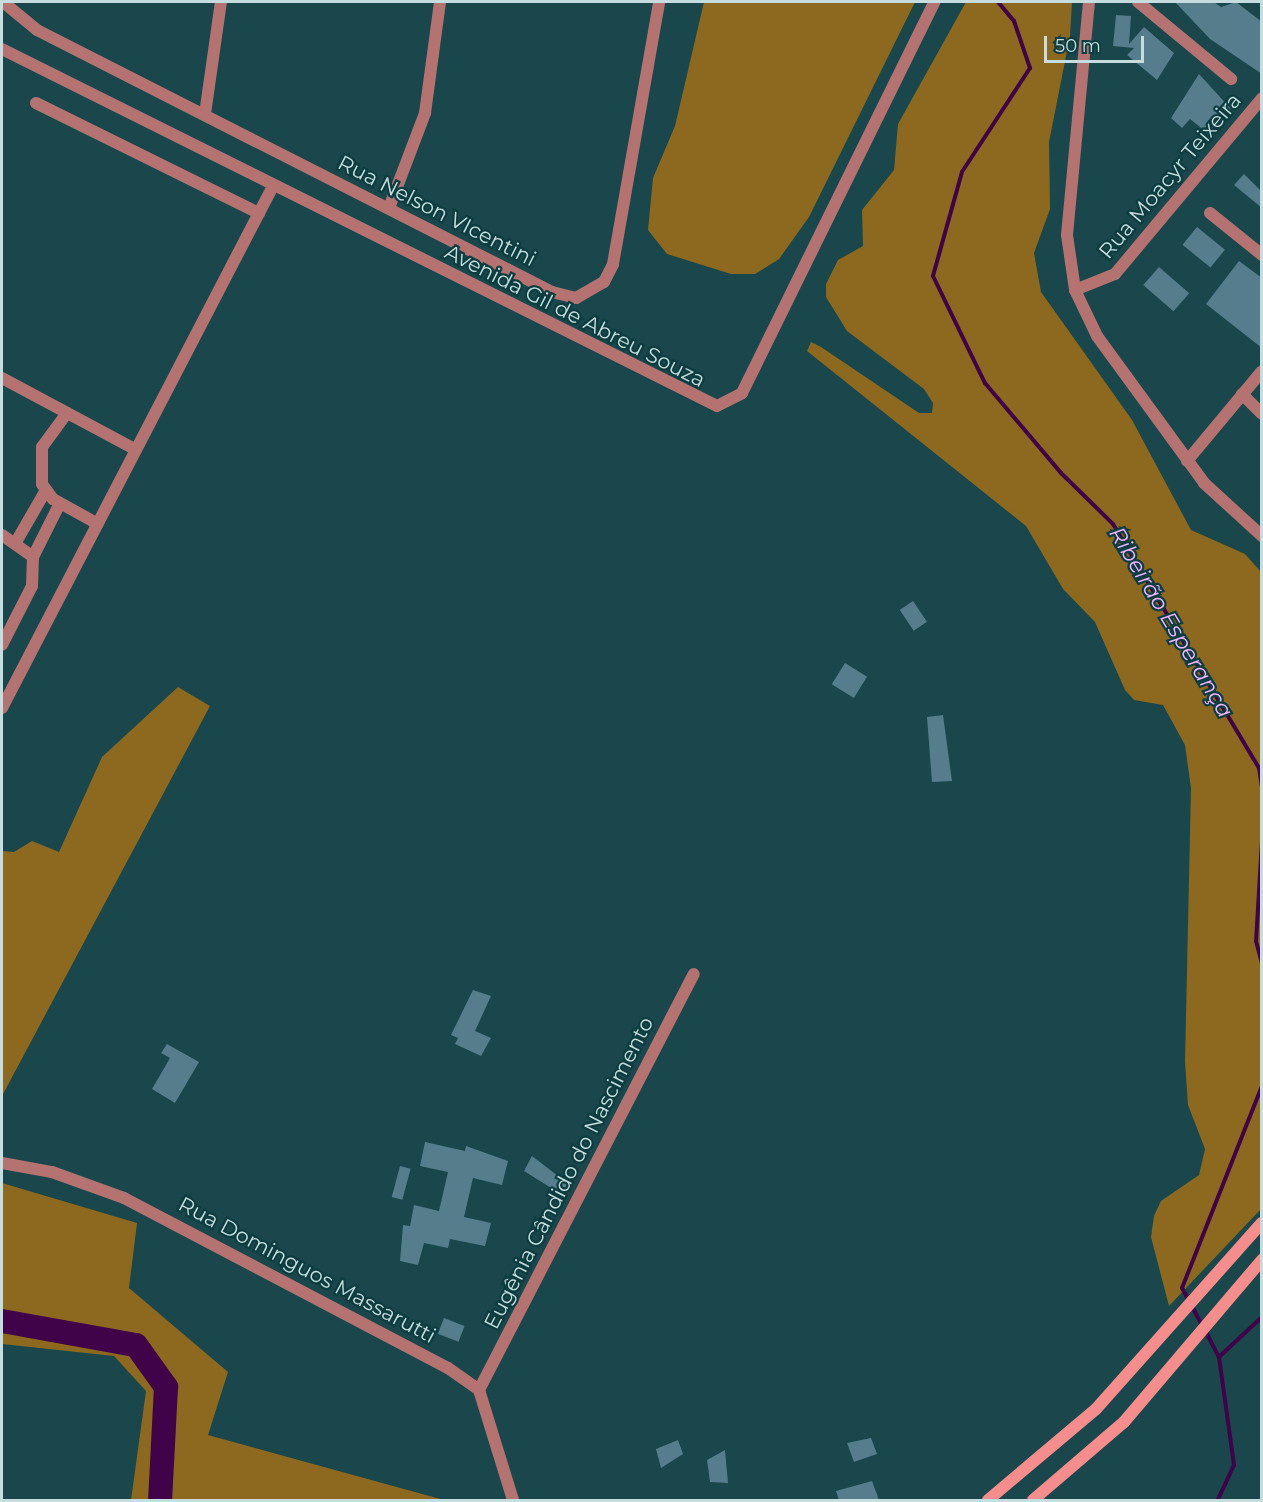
<!DOCTYPE html>
<meta charset="utf-8">
<style>
body{margin:0}
#map{position:relative;width:1263px;height:1502px;overflow:hidden;background:#19474b;font-family:Montserrat,sans-serif}
div>[style]{position:absolute}
.forest>*{inset:0;background:#8c691e}
.stream>*{height:4px;margin:-2px;padding:0 2px;transform-origin:2px;border-radius:2px;background:#400249}
.river>*{height:24px;margin:-12px;padding:0 12px;transform-origin:12px;border-radius:12px;background:#400249}
.building>*{inset:0;background:#557d8b;transform-origin:0 0}
.minor>*{height:12px;margin:-6px;padding:0 6px;transform-origin:6px;border-radius:6px;background:#b47371}
.tertiary>*{height:12px;margin:-6px;padding:0 6px;transform-origin:6px;border-radius:6px;background:#b47371}
.secondary>*{height:12px;margin:-6px;padding:0 6px;transform-origin:6px;border-radius:6px;background:#f48d8b}
span{translate:-50% -50%;white-space:nowrap;text-align:center;line-height:1.15;-webkit-text-stroke:4.5px #0c3d40;paint-order:stroke}
.street-label{font-size:21px;color:#c5ddde}
.water-label{font-size:22px;color:#f4b3fe;font-style:italic}
.frame{position:absolute;inset:0;border:3px solid #c5ddde;pointer-events:none}
.scale{position:absolute;left:1044px;top:36px;width:100px;height:27px;box-sizing:border-box;border:3px solid #c5ddde;border-top:0;padding-left:8px;font-size:18px;line-height:21px;white-space:nowrap;color:#c5ddde;-webkit-text-stroke:4px #0c3d40;paint-order:stroke}
</style>
<div id="map">
<div class="forest">
<i style="clip-path:polygon(704px 2px,915px 2px,809px 217px,779px 259px,755px 274px,731px 274px,667px 254px,648px 230px,653px 178px,675px 126px)"></i>
<i style="clip-path:polygon(966px 2px,1072px 2px,1070px 36px,1049px 142px,1050px 209px,1034px 253px,1041px 292px,1132px 420px,1191px 530px,1245px 554px,1261px 572px,1261px 1209px,1169px 1306px,1151px 1237px,1154px 1216px,1161px 1201px,1199px 1175px,1205px 1149px,1188px 1105px,1185px 1062px,1191px 788px,1185px 745px,1163px 705px,1134px 700px,1125px 690px,1095px 622px,1063px 589px,1026px 526px,807px 351px,811px 342px,821px 347px,919px 413px,932px 413px,933px 403px,924px 389px,847px 331px,826px 297px,826px 284px,838px 260px,863px 246px,862px 210px,894px 170px,898px 124px)"></i>
<i style="clip-path:polygon(178px 687px,210px 706px,2px 1096px,2px 851px,14px 852px,32px 841px,59px 852px,102px 757px)"></i>
<i style="clip-path:polygon(2px 1183px,137px 1223px,129px 1288px,228px 1372px,208px 1435px,444px 1500px,131px 1500px,146px 1391px,114px 1356px,2px 1344px)"></i>
</div>
<div class="stream">
<i style="left:998px;top:2px;width:25px;rotate:50deg"></i>
<i style="left:1014px;top:21px;width:50px;rotate:71.2deg"></i>
<i style="left:1030px;top:68px;width:124px;rotate:123.2deg"></i>
<i style="left:962px;top:172px;width:108px;rotate:105.6deg"></i>
<i style="left:933px;top:276px;width:119px;rotate:64.1deg"></i>
<i style="left:985px;top:383px;width:118px;rotate:49.8deg"></i>
<i style="left:1061px;top:473px;width:73px;rotate:44.4deg"></i>
<i style="left:1113px;top:524px;width:284px;rotate:59.1deg"></i>
<i style="left:1259px;top:768px;width:18px;rotate:81deg"></i>
<i style="left:1262px;top:841px;width:100px;rotate:93.4deg"></i>
<i style="left:1256px;top:941px;width:24px;rotate:75deg"></i>
<i style="left:1202px;top:1325px;width:42px;rotate:-118.4deg"></i>
<i style="left:1182px;top:1288px;width:217px;rotate:-68.4deg"></i>
<i style="left:1206px;top:1332px;width:28px;rotate:63deg"></i>
<i style="left:1219px;top:1357px;width:109px;rotate:82.1deg"></i>
<i style="left:1234px;top:1465px;width:38px;rotate:115deg"></i>
<i style="left:1219px;top:1357px;width:59px;rotate:-42.9deg"></i>
</div>
<div class="river">
<i style="left:2px;top:1321px;width:136px;rotate:10.2deg"></i>
<i style="left:136px;top:1345px;width:52px;rotate:54.5deg"></i>
<i style="left:166px;top:1387px;width:113px;rotate:93deg"></i>
</div>
<div class="building">
<i style="clip-path:polygon(1175px 2px,1214px 2px,1221px 7px,1236px 2px,1262px 22px,1262px 74px,1210px 39px)"></i>
<i style="clip-path:polygon(1116px 15px,1131px 16px,1129px 44px,1144px 27px,1174px 53px,1157px 80px,1127px 55px,1134px 48px,1113px 46px)"></i>
<i style="clip-path:polygon(1199px 74px,1231px 109px,1210px 135px,1190px 119px,1182px 128px,1171px 118px)"></i>
<i style="clip-path:polygon(1244px 174px,1262px 192px,1262px 208px,1234px 185px)"></i>
<i style="left:1197px;top:227px;width:36px;height:23px;rotate:39deg"></i>
<i style="clip-path:polygon(1239px 261px,1262px 278px,1262px 348px,1206px 304px)"></i>
<i style="left:1159px;top:267px;width:40px;height:24px;rotate:41deg"></i>
<i style="left:913px;top:601px;width:25px;height:16px;rotate:56deg"></i>
<i style="left:845px;top:663px;width:26px;height:25px;rotate:32deg"></i>
<i style="clip-path:polygon(943px 715px,952px 781px,932px 782px,927px 717px)"></i>
<i style="clip-path:polygon(473px 990px,491px 996px,475px 1031px,491px 1038px,481px 1056px,455px 1044px,458px 1038px,451px 1035px)"></i>
<i style="clip-path:polygon(167px 1044px,199px 1062px,175px 1103px,152px 1089px,170px 1058px,161px 1053px)"></i>
<i style="clip-path:polygon(425px 1142px,465px 1151px,466px 1146px,508px 1161px,502px 1185px,473px 1178px,464px 1217px,491px 1223px,485px 1246px,450px 1239px,448px 1248px,424px 1243px,418px 1265px,400px 1261px,403px 1225px,410px 1226px,414px 1205px,439px 1211px,448px 1172px,420px 1166px)"></i>
<i style="clip-path:polygon(532px 1156px,571px 1186px,564px 1196px,524px 1171px)"></i>
<i style="left:400px;top:1166px;width:11px;height:32px;rotate:15deg"></i>
<i style="left:444px;top:1318px;width:22px;height:17px;rotate:21deg"></i>
<i style="clip-path:polygon(871px 1438px,877px 1454px,854px 1462px,847px 1443px)"></i>
<i style="clip-path:polygon(678px 1440px,683px 1454px,661px 1468px,656px 1449px)"></i>
<i style="clip-path:polygon(725px 1450px,728px 1483px,710px 1482px,707px 1460px)"></i>
<i style="clip-path:polygon(872px 1481px,879px 1500px,839px 1500px,836px 1491px)"></i>
</div>
<div class="minor">
<i style="left:3px;top:2px;width:44px;rotate:39.5deg"></i>
<i style="left:37px;top:30px;width:578px;rotate:26.96deg"></i>
<i style="left:552px;top:292px;width:25px;rotate:14deg"></i>
<i style="left:576px;top:298px;width:32px;rotate:-30deg"></i>
<i style="left:604px;top:282px;width:20px;rotate:-63deg"></i>
<i style="left:613px;top:264px;width:266px;rotate:-80deg"></i>
<i style="left:1089px;top:2px;width:234px;rotate:95.4deg"></i>
<i style="left:1067px;top:235px;width:56px;rotate:81.7deg"></i>
<i style="left:1075px;top:290px;width:51px;rotate:64.4deg"></i>
<i style="left:1097px;top:336px;width:182px;rotate:53.9deg"></i>
<i style="left:1204px;top:483px;width:79px;rotate:42.4deg"></i>
<i style="left:1138px;top:2px;width:121px;rotate:39.6deg"></i>
<i style="left:36px;top:103px;width:249px;rotate:26.3deg"></i>
<i style="left:205px;top:114px;width:113px;rotate:-81.9deg"></i>
<i style="left:389px;top:208px;width:102px;rotate:-69.2deg"></i>
<i style="left:425px;top:113px;width:112px;rotate:-82.3deg"></i>
<i style="left:1210px;top:213px;width:67px;rotate:38.9deg"></i>
<i style="left:1075px;top:290px;width:43px;rotate:-21.8deg"></i>
<i style="left:1115px;top:274px;width:229px;rotate:-50.1deg"></i>
<i style="left:2px;top:378px;width:152px;rotate:28.2deg"></i>
<i style="left:1242px;top:394px;width:28px;rotate:45deg"></i>
<i style="left:67px;top:413px;width:42px;rotate:126.3deg"></i>
<i style="left:42px;top:447px;width:37px;rotate:90deg"></i>
<i style="left:42px;top:484px;width:19px;rotate:54deg"></i>
<i style="left:53px;top:499px;width:51px;rotate:29.1deg"></i>
<i style="left:1187px;top:461px;width:117px;rotate:-50.2deg"></i>
<i style="left:2px;top:535px;width:38px;rotate:35deg"></i>
<i style="left:33px;top:557px;width:29px;rotate:92deg"></i>
<i style="left:32px;top:586px;width:66px;rotate:117deg"></i>
<i style="left:16px;top:542px;width:60px;rotate:-60deg"></i>
<i style="left:33px;top:557px;width:60px;rotate:-63.4deg"></i>
<i style="left:2px;top:708px;width:588px;rotate:-62.56deg"></i>
<i style="left:2px;top:1163px;width:51px;rotate:10.2deg"></i>
<i style="left:52px;top:1172px;width:77px;rotate:19.9deg"></i>
<i style="left:124px;top:1198px;width:366px;rotate:27.7deg"></i>
<i style="left:448px;top:1368px;width:38px;rotate:35deg"></i>
<i style="left:479px;top:1390px;width:115px;rotate:72.8deg"></i>
<i style="left:479px;top:1390px;width:468px;rotate:-62.7deg"></i>
</div>
<div class="tertiary">
<i style="left:2px;top:49px;width:799px;rotate:26.53deg"></i>
<i style="left:717px;top:406px;width:28px;rotate:-27deg"></i>
<i style="left:742px;top:393px;width:436px;rotate:-63.8deg"></i>
</div>
<div class="secondary">
<i style="left:988px;top:1500px;width:141px;rotate:-40.1deg"></i>
<i style="left:1096px;top:1409px;width:249px;rotate:-48.3deg"></i>
<i style="left:1033px;top:1500px;width:120px;rotate:-40.6deg"></i>
<i style="left:1124px;top:1422px;width:213px;rotate:-49.6deg"></i>
</div>
<div class="street-label">
<span style="left:1170px;top:176px;rotate:-50deg">Rua Moacyr Teixeira</span>
<span style="left:437px;top:211px;rotate:27deg">Rua Nelson VIcentini</span>
<span style="left:575px;top:316px;rotate:27deg">Avenida Gil de Abreu Souza</span>
<span style="left:569px;top:1173px;rotate:-63deg">Eugênia Cândido do Nascimento</span>
<span style="left:307px;top:1270px;rotate:28deg">Rua Dominguos Massarutti</span>
</div>
<div class="water-label">
<span style="left:1171px;top:622px;rotate:59deg">Ribeirão Esperança</span>
</div>
<div class="frame"></div>
<div class="scale">50 m</div>
</div>
